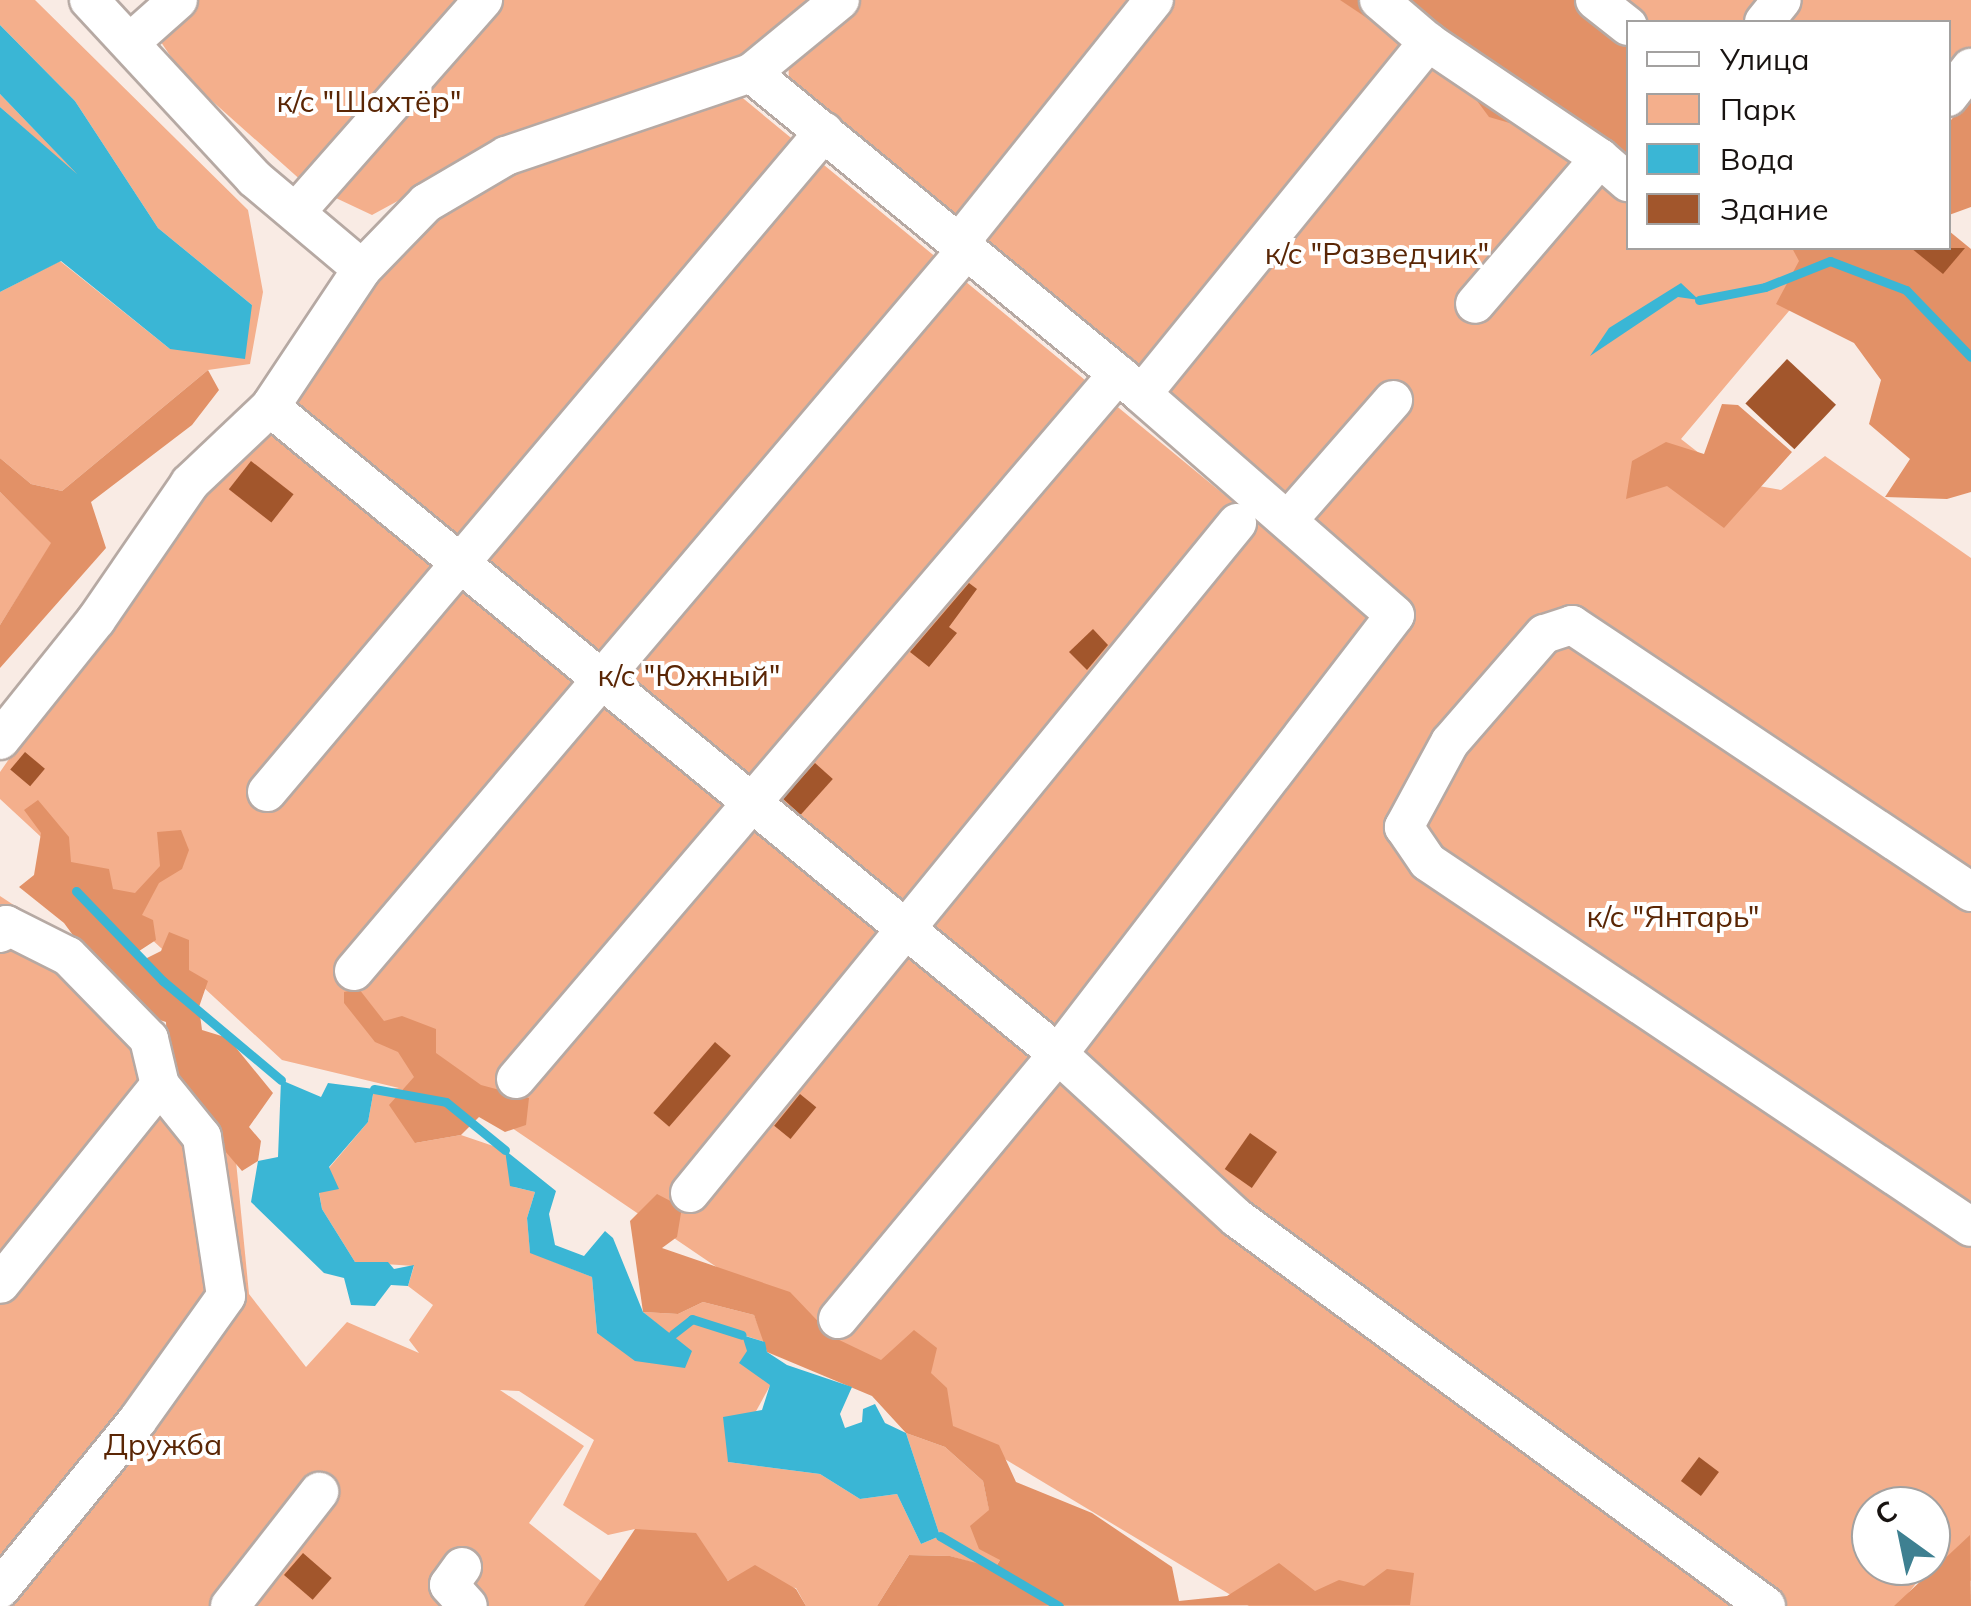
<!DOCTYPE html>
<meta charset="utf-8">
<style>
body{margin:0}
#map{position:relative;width:1971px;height:1606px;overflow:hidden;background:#f9ebe4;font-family:Mulish,sans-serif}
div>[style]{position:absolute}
.green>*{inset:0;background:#f4af8c}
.forest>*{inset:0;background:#e29167}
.water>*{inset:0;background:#3ab6d5}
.stream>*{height:9px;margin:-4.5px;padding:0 4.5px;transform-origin:4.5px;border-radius:4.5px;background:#3ab6d5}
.building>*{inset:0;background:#a2562c;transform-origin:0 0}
.roads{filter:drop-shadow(2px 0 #b6a9a3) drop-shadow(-2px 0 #b6a9a3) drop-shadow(0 2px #b6a9a3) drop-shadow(0 -2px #b6a9a3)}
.minor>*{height:38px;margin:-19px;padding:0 19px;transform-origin:19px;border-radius:19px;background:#fff}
span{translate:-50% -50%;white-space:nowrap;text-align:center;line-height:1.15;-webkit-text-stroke:8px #fff;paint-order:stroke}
.park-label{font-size:30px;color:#5a2605}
.legend{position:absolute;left:1626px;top:20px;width:325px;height:230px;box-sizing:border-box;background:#fff;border:2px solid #a3a1a0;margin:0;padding:12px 18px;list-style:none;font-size:30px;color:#181311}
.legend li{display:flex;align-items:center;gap:20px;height:50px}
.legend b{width:50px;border:2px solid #a3a1a0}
.north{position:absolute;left:1851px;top:1486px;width:100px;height:100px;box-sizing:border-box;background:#fff;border:2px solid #a3a1a0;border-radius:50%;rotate:327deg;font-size:28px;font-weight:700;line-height:40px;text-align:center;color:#181311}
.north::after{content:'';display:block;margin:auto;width:35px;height:45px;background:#3e8091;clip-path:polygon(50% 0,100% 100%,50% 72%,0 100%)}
</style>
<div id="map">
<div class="green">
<i style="clip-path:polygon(0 0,35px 0,248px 210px,263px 292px,250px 364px,208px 370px,62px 491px,31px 484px,0 458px,0 292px,60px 261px,170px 349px,252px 305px,158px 228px,75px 101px,0 25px)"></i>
<i style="clip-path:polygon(192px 0,817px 0,737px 59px,497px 147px,372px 215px,304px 183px,183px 75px,159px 39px)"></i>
<i style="clip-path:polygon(859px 0,1971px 0,1971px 90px,1949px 118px,1948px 22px,1628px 22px,1628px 248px,1842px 248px,1681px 439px,1736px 482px,1781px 490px,1825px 456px,1971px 558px,1971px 1581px,1931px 1564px,1931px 1506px,1871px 1506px,1871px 1566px,1930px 1566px,1898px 1606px,1249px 1606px,955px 1429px,481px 1107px,415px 1143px,461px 1135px,505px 1150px,514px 1187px,535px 1192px,527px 1218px,530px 1252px,592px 1277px,597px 1333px,691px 1352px,643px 1312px,678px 1314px,703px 1302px,754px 1315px,765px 1342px,743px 1335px,771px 1384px,728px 1462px,820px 1474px,860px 1499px,897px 1494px,921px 1544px,940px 1536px,906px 1433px,945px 1447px,983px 1481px,1000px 1560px,994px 1569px,950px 1556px,909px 1555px,877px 1606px,806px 1606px,796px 1588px,729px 1581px,635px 1529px,608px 1535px,563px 1505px,594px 1440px,519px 1391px,500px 1390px,584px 1446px,529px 1523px,611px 1589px,598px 1606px,0 1606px,0 896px,88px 954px,232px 1120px,249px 1294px,306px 1367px,347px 1322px,419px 1353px,409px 1340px,433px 1305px,408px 1286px,414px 1266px,355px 1262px,322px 1209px,319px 1192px,329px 1168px,368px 1122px,374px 1089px,399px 1088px,282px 1060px,0 799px,0 772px,200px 486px,385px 262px,468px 190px,733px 90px,1397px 637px,1414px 617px,789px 83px,788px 52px)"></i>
<i style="clip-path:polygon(0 94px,90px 187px,0 107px)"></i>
<i style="clip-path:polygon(0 492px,52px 543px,0 625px)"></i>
</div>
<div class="forest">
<i style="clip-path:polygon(1340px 0,1575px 0,1628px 43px,1628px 180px,1605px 151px,1489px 117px,1420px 24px,1385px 30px)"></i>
<i style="clip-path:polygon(1971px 94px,1971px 207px,1949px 215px,1948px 124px)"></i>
<i style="clip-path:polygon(1949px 231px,1971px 249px,1971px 492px,1947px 499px,1885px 497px,1910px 459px,1869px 424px,1881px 380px,1854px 343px,1776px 304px,1799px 261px,1792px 248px,1948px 248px)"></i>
<i style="clip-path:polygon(208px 370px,219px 390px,192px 425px,91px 502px,106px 548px,0 668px,0 625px,51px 543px,0 492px,0 458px,31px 484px,62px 491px)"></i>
<i style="clip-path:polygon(1722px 404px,1738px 405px,1792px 452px,1724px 528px,1667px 486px,1626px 499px,1632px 461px,1666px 442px,1704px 454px)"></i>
<i style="clip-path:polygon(38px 800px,69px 837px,71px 862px,109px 869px,113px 889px,135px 893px,160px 866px,157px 832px,181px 830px,189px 850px,182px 869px,159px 883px,142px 915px,153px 920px,156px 940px,133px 955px,139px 962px,161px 951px,169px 932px,189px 940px,189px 970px,208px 981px,199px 1007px,202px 1030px,228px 1038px,273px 1093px,249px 1127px,261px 1141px,258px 1161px,242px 1171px,168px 1084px,166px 1022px,128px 1010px,64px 923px,19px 887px,34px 875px,41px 833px,24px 810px)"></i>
<i style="clip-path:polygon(359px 989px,384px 1021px,402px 1016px,436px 1029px,436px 1053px,481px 1085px,529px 1098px,526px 1125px,505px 1132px,479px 1117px,461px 1135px,415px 1143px,389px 1105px,414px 1077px,398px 1052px,375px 1042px,344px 1003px,344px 992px)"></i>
<i style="clip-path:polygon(657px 1194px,682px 1207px,677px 1237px,662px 1248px,790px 1292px,833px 1337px,881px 1360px,914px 1330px,937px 1348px,931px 1373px,947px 1388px,953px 1426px,999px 1445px,1016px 1482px,1092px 1513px,1172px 1567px,1179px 1601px,1227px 1596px,1279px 1563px,1315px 1591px,1339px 1580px,1364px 1586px,1387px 1569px,1414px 1573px,1410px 1605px,877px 1606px,909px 1555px,950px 1556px,995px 1568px,1000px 1560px,979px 1549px,970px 1526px,989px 1510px,983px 1481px,945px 1447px,906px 1433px,872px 1396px,767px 1352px,754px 1315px,703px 1302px,678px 1314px,643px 1312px,630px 1221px)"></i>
<i style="clip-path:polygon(635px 1529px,696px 1533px,728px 1581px,755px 1565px,796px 1589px,806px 1606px,584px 1606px)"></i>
<i style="clip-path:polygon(1970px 1535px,1971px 1606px,1894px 1606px)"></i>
</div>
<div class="water">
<i style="clip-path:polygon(0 25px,75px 101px,158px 228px,252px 305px,245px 359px,170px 349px,61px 261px,0 292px,0 107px,77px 174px,0 94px)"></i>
<i style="clip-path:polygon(1681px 283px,1699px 300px,1678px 297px,1590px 356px,1609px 328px)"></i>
<i style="clip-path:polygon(281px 1080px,321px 1097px,328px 1083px,374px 1089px,368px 1122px,329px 1167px,339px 1189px,319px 1193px,322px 1209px,355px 1262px,388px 1262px,394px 1269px,414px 1265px,408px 1286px,391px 1285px,375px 1306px,351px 1305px,344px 1278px,324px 1273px,251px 1202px,258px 1161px,278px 1157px)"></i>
<i style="clip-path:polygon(505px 1150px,556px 1191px,549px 1214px,555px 1245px,584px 1256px,605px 1231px,613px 1238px,643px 1312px,692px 1351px,685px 1368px,635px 1361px,597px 1333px,592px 1277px,530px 1253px,527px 1218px,535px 1192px,510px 1186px)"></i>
<i style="clip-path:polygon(742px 1335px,765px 1342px,767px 1352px,787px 1365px,852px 1387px,840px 1414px,845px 1428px,862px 1422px,863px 1409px,875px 1404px,885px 1423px,906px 1433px,940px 1536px,921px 1544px,897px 1494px,860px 1499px,820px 1474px,728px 1462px,723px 1417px,762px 1410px,770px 1385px,739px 1363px,747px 1351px)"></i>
</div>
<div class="stream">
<i style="left:1699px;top:300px;width:67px;rotate:-11.1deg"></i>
<i style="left:1765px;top:287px;width:70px;rotate:-21.8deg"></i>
<i style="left:1830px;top:261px;width:81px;rotate:20.9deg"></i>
<i style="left:1906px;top:290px;width:93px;rotate:45.9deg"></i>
<i style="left:76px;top:891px;width:125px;rotate:46deg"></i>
<i style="left:163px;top:981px;width:154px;rotate:40deg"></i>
<i style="left:374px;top:1089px;width:73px;rotate:10.2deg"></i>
<i style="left:446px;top:1102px;width:76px;rotate:39.1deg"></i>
<i style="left:673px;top:1334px;width:24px;rotate:-38deg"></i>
<i style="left:692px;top:1319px;width:52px;rotate:17.7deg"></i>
<i style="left:940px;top:1536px;width:138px;rotate:30.5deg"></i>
</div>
<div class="building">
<i style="clip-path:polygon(1911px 248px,1965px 248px,1943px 274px)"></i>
<i style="left:1787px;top:359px;width:67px;height:61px;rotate:43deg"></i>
<i style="left:251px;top:461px;width:54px;height:36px;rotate:38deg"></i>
<i style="clip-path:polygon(969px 583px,977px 589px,949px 627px,957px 633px,929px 667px,910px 652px)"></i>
<i style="clip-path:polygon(1093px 629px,1108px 645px,1087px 670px,1069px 652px)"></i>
<i style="left:25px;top:752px;width:26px;height:23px;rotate:40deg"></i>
<i style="left:815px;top:763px;width:24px;height:48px;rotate:42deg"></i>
<i style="left:715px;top:1042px;width:21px;height:94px;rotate:41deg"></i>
<i style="left:800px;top:1094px;width:21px;height:41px;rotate:39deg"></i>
<i style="left:1250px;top:1133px;width:33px;height:44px;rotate:35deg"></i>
<i style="left:1699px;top:1457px;width:25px;height:30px;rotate:37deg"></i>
<i style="left:303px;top:1553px;width:38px;height:29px;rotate:41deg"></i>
</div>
<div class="roads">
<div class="minor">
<i style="left:1379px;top:0;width:65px;rotate:40.6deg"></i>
<i style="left:1428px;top:42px;width:207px;rotate:34deg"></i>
<i style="left:1600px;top:158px;width:192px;rotate:130.6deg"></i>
<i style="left:1595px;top:0;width:42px;rotate:38.2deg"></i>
<i style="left:1764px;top:22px;width:28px;rotate:-51deg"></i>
<i style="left:133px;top:40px;width:60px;rotate:-41.6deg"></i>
<i style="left:1948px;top:97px;width:37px;rotate:-52deg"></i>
<i style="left:1600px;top:158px;width:37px;rotate:41deg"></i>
<i style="left:296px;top:212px;width:283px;rotate:-48.6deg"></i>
<i style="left:960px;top:242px;width:310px;rotate:-51.3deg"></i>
<i style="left:362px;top:269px;width:92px;rotate:-45.9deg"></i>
<i style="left:426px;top:203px;width:93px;rotate:-30.4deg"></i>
<i style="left:506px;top:156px;width:259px;rotate:-18.7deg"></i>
<i style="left:751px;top:73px;width:115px;rotate:-39.4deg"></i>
<i style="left:1142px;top:394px;width:454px;rotate:-50.9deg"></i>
<i style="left:270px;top:407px;width:1020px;rotate:39.39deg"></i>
<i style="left:1058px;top:1054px;width:553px;rotate:-52.49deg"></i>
<i style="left:1395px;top:615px;width:336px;rotate:-138.9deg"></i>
<i style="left:1142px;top:394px;width:506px;rotate:-140.61deg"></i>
<i style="left:1289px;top:519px;width:158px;rotate:-48.8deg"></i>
<i style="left:0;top:740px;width:154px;rotate:-51.3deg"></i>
<i style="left:96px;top:620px;width:166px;rotate:-55.5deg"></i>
<i style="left:190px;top:483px;width:110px;rotate:-43.5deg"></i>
<i style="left:270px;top:407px;width:166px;rotate:-56.3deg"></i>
<i style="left:362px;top:269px;width:141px;rotate:-139.9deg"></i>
<i style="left:254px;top:178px;width:243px;rotate:-132.8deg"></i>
<i style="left:267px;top:792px;width:864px;rotate:-49.84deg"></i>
<i style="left:1971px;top:892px;width:480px;rotate:-146.2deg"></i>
<i style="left:1572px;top:625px;width:29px;rotate:162deg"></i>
<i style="left:1544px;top:634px;width:143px;rotate:131deg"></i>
<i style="left:1450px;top:742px;width:97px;rotate:118.4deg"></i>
<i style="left:1404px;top:827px;width:42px;rotate:55.6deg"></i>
<i style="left:1428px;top:862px;width:654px;rotate:33.91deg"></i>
<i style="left:0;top:933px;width:10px;rotate:-53deg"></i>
<i style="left:6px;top:925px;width:69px;rotate:26.6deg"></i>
<i style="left:68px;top:956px;width:116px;rotate:45.7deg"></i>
<i style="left:149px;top:1039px;width:47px;rotate:76.6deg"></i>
<i style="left:160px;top:1085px;width:255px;rotate:128.8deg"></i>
<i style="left:354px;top:971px;width:949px;rotate:-49.66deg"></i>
<i style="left:516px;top:1079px;width:927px;rotate:-49.51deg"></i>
<i style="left:690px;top:1193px;width:865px;rotate:-50.77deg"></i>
<i style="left:838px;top:1319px;width:344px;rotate:-50.3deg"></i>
<i style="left:1058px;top:1054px;width:243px;rotate:42.5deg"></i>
<i style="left:1237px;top:1218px;width:656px;rotate:36.26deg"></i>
<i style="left:462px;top:1567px;width:22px;rotate:126deg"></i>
<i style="left:449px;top:1585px;width:28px;rotate:48deg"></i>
<i style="left:0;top:1589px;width:217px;rotate:-50.8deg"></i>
<i style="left:137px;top:1421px;width:153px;rotate:-54.5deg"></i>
<i style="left:226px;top:1296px;width:161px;rotate:-98.6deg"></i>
<i style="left:202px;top:1137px;width:67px;rotate:-128.9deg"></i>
<i style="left:230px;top:1606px;width:145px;rotate:-52deg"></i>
</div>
</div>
<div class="park-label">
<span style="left:369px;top:101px">к/с "Шахтёр"</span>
<span style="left:1377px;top:253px">к/с "Разведчик"</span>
<span style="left:689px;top:675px">к/с "Южный"</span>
<span style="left:1673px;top:916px">к/с "Янтарь"</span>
<span style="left:163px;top:1444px">Дружба</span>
</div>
<ul class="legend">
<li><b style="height:12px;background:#fff"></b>Улица</li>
<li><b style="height:28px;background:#f4af8c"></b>Парк</li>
<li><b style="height:28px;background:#3ab6d5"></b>Вода</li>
<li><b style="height:28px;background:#a2562c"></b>Здание</li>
</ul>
<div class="north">С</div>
</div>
